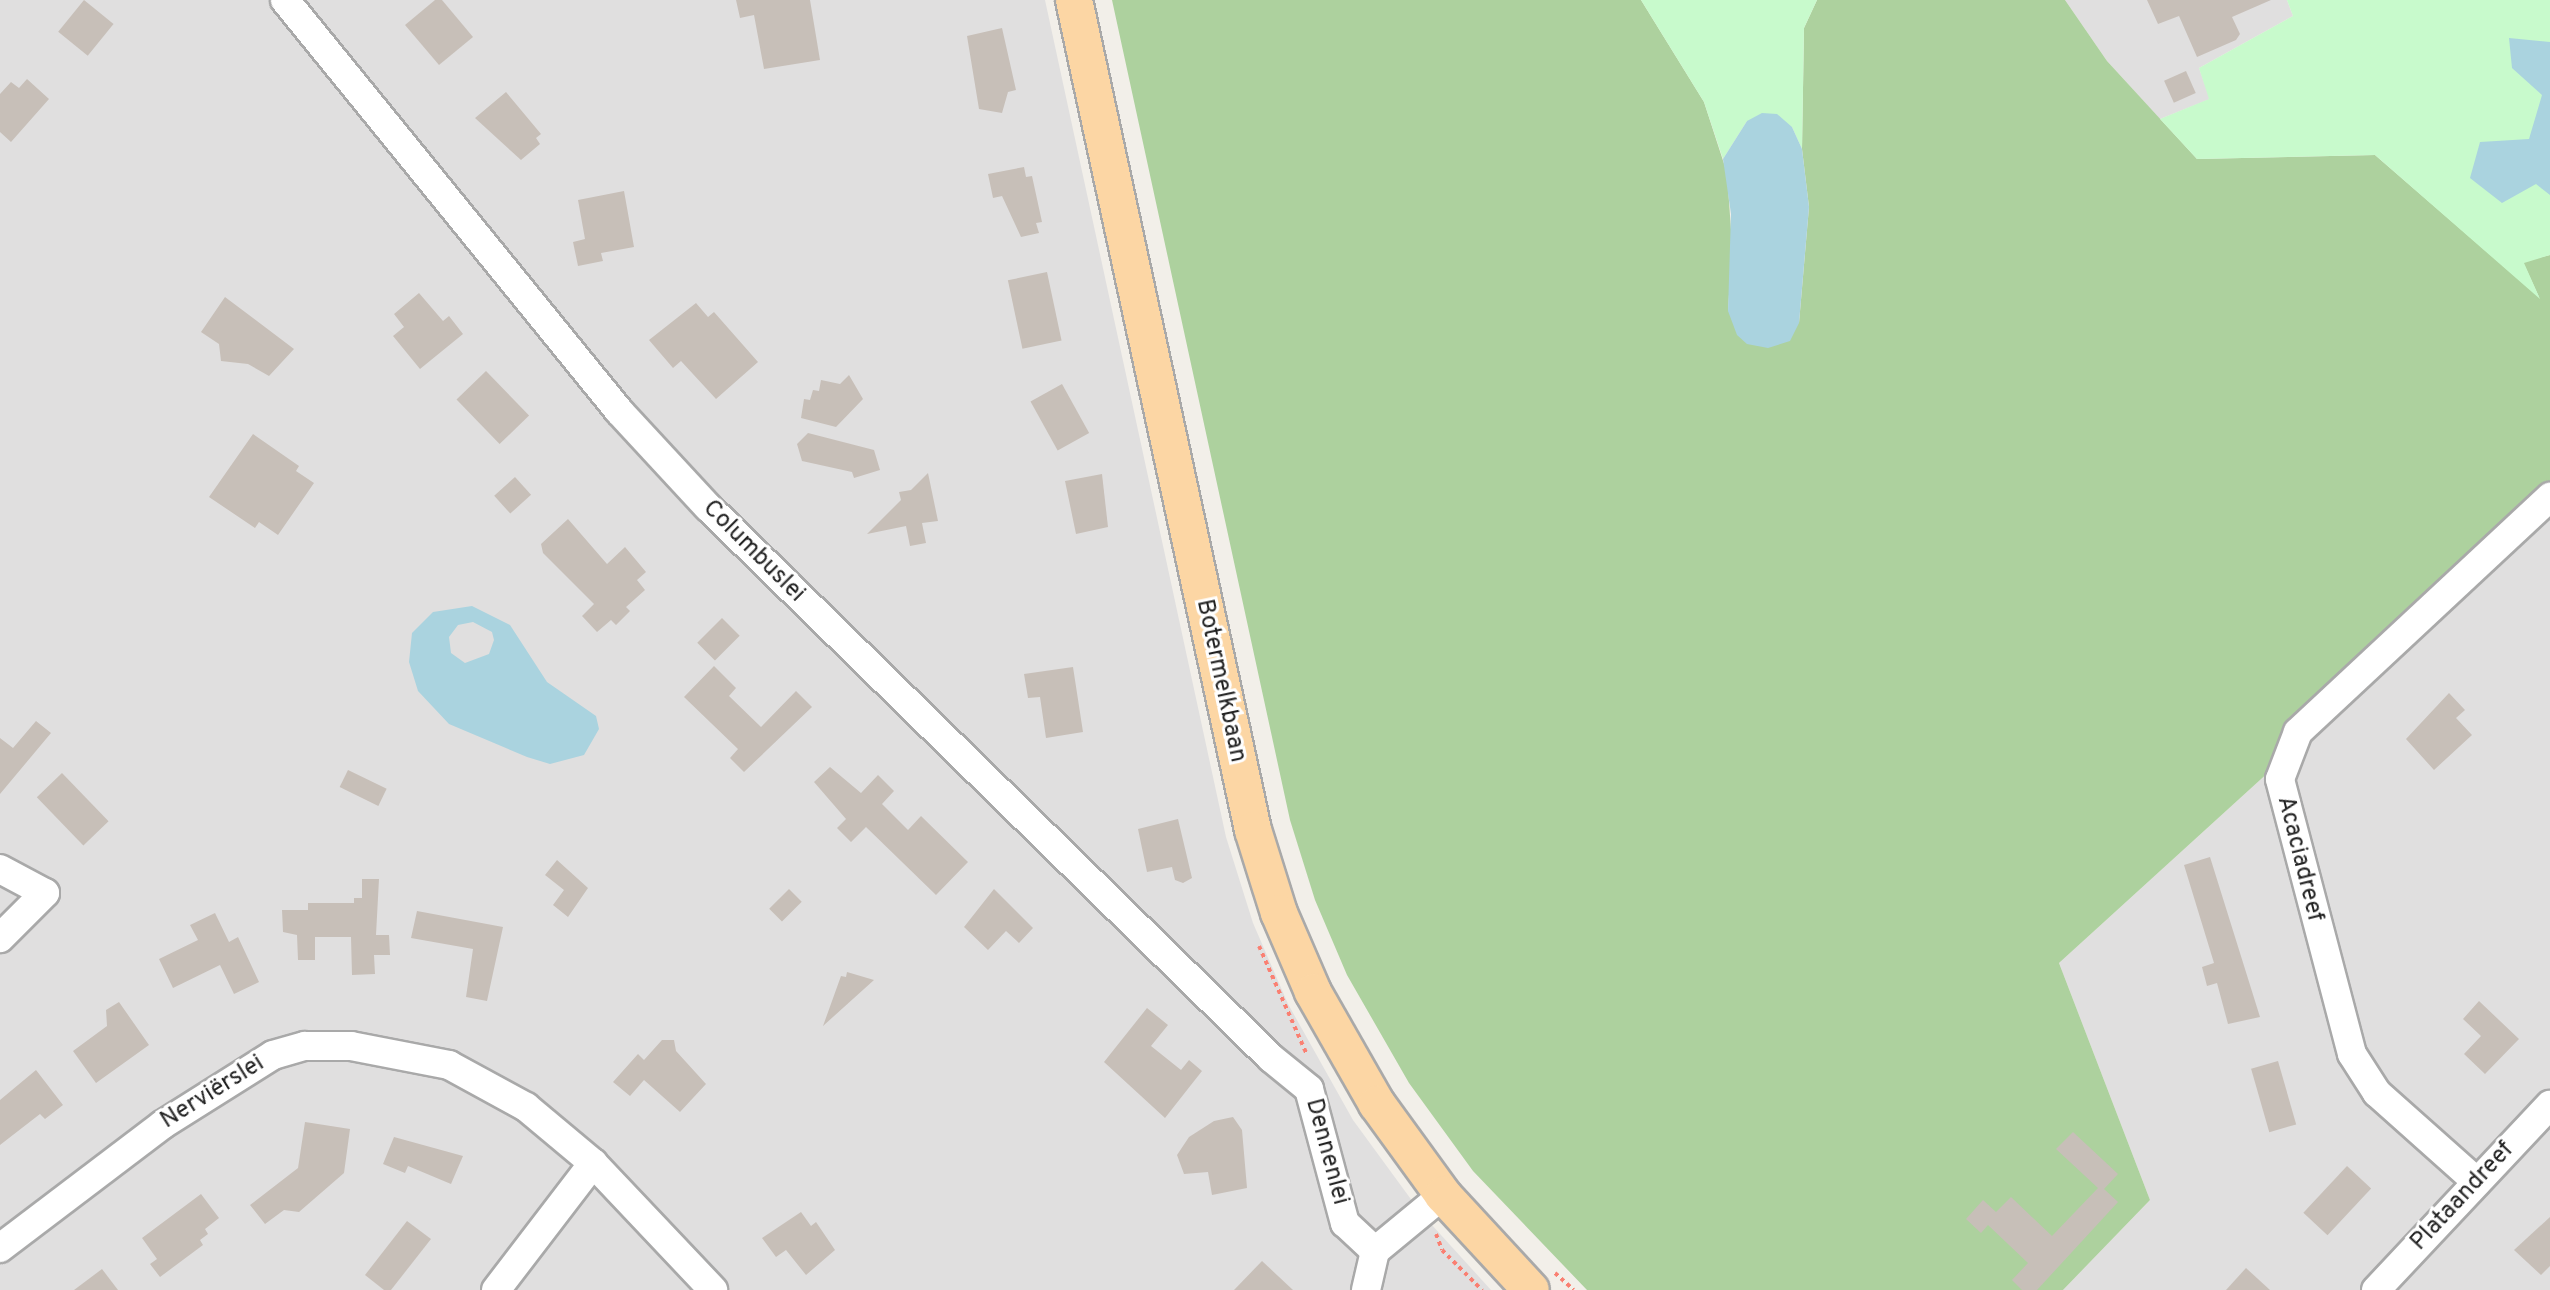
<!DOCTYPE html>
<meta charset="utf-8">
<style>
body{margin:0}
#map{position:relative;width:2550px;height:1290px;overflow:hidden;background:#f2efe9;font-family:Overpass,sans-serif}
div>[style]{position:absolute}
.residential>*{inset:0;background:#e0dfdf}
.forest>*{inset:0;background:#add19e}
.park>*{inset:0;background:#c8facc}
.water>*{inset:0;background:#aad3df}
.building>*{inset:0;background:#c7bfb8;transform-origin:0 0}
.path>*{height:4px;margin-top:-2px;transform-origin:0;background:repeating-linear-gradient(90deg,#fa8072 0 4px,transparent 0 8px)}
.roads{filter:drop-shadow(2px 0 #a9a9a9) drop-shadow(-2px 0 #a9a9a9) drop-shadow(0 2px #a9a9a9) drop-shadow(0 -2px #a9a9a9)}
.minor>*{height:28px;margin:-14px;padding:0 14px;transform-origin:14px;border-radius:14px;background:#fff}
.major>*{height:36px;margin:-18px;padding:0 18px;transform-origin:18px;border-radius:18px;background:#fcd6a4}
span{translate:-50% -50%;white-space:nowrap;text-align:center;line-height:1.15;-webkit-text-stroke:6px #fff;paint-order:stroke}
.street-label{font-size:24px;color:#222}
</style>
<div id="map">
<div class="residential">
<i style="clip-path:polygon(0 0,1045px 0,1226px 837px,1253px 923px,1288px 1004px,1353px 1120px,1421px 1213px,1491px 1290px,0 1290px)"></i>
<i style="clip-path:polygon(2065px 0,2287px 0,2293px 16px,2199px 68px,2210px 99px,2160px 119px,2107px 61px)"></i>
<i style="clip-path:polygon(2550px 516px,2550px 1290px,2063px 1290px,2150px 1200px,2059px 963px)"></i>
</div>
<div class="forest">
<i style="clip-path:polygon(1112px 0,1641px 0,1704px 102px,1727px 173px,1732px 244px,1728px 311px,1799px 323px,1809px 207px,1802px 149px,1804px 28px,1817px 0,2065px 0,2107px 61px,2197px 159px,2375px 155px,2539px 297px,2523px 262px,2550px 255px,2550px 516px,2059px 963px,2150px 1200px,2063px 1290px,1587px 1290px,1473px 1171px,1409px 1083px,1347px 975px,1315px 900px,1290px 820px)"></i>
</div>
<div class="park">
<i style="clip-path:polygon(1641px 0,1817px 0,1804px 28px,1802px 149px,1792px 127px,1747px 121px,1723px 159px,1704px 102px)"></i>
<i style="clip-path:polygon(2287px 0,2550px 0,2550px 255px,2524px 263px,2540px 299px,2375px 155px,2197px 159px,2160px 119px,2209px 99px,2199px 68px,2293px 16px)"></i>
</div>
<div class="water">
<i style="clip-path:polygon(2509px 38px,2550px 42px,2550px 195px,2536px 184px,2502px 203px,2470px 178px,2480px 142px,2529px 139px,2542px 95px,2512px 68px)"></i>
<i style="clip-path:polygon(1762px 113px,1777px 114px,1792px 127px,1802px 149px,1809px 207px,1799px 323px,1790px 341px,1768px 348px,1747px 344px,1737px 335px,1728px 311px,1731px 214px,1723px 159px,1747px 121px)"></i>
<i style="clip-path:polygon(evenodd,472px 606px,510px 625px,547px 682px,596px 716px,599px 729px,584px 755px,550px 764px,527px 757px,449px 724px,418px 691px,409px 662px,412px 633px,433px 612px,472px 606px,473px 622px,492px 632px,494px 640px,489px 654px,465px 663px,451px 653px,449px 637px,458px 625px,473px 622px)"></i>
</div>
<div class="building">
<i style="left:84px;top:0;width:38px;height:41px;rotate:39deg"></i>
<i style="clip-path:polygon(435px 0,442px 0,473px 37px,439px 65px,405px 25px)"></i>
<i style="clip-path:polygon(736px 0,810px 0,820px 60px,764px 69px,754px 15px,740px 18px)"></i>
<i style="clip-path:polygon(2147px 0,2271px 0,2232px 17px,2240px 34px,2236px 40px,2197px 57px,2179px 16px,2158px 24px)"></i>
<i style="clip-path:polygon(1002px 28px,1016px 90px,1008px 92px,1002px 113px,979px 109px,967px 36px)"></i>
<i style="left:2186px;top:71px;width:24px;height:24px;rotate:66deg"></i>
<i style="clip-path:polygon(27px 79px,49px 99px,11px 142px,0 132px,0 94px,11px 82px,19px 88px)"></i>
<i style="clip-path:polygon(506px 92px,541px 134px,536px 138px,540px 144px,521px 160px,475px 118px)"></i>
<i style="clip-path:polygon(1024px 167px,1026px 177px,1032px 176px,1042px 222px,1036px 223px,1039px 233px,1021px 237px,1002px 196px,993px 198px,988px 174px)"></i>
<i style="clip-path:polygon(624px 191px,634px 247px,601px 253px,603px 261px,578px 266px,573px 242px,585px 239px,578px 200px)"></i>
<i style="left:1047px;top:272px;width:70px;height:40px;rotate:78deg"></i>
<i style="clip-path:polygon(419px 293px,443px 321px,449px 316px,463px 334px,420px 369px,393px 336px,404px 327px,394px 314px)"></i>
<i style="clip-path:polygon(225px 297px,294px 349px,269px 376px,248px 364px,221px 361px,219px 344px,201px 332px)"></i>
<i style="clip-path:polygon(696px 303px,708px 317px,714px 312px,758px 362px,716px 399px,681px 361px,673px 368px,649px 340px)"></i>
<i style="left:486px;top:371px;width:62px;height:41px;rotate:46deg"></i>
<i style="clip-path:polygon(849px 375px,863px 399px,836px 427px,801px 418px,804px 399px,810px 400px,813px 390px,819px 391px,821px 380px,840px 384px)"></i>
<i style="left:1062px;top:384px;width:56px;height:36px;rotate:61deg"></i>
<i style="clip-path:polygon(808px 433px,874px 450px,880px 470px,854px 478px,852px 472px,802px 461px,797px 444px)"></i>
<i style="clip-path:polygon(253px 434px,299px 466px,296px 471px,314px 483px,278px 535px,259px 522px,255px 528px,209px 497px)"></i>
<i style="clip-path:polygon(928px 473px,938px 521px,922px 523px,926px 543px,910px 546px,906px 526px,867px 534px,901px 500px,899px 492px,911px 490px)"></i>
<i style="clip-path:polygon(1102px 474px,1108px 527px,1076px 534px,1065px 481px)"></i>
<i style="left:515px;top:477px;width:24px;height:28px;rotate:48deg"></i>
<i style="clip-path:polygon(568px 519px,607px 564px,625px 547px,646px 572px,637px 580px,645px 590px,626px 607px,630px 611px,616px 625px,611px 620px,597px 632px,582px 616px,594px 604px,543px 553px,541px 544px)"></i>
<i style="left:722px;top:618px;width:25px;height:35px;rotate:45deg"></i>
<i style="clip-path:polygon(714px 666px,736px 688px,729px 696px,761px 727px,796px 691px,812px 707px,744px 772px,730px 758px,738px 749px,684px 697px)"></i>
<i style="clip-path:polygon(1073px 667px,1083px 732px,1046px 738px,1040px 697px,1028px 698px,1024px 674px)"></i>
<i style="clip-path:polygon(2449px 693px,2465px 710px,2456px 718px,2472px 735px,2434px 770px,2406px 739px)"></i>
<i style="clip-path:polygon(36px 721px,51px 733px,0 794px,0 738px,13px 748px)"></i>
<i style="clip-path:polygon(830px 767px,861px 793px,878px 775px,894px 791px,882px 804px,908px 830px,921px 816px,968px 862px,936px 895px,866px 827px,851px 842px,837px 828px,846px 819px,814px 782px)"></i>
<i style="left:348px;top:770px;width:43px;height:19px;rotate:26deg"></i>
<i style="left:62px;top:773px;width:67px;height:35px;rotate:46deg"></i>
<i style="clip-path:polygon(1178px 819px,1192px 878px,1183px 883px,1175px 880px,1172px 867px,1147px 872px,1138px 829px)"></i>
<i style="clip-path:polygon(2210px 857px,2260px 1017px,2228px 1024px,2217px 983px,2207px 986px,2202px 967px,2214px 963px,2184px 865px)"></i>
<i style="clip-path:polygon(557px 860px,588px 888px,568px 917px,553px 905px,564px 890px,545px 875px)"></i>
<i style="clip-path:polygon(362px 879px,379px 879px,376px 935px,389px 935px,390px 955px,374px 955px,375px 974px,352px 975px,351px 937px,315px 937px,315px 960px,298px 960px,297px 935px,283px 932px,282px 910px,308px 910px,308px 903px,354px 903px,354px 898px,362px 898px)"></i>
<i style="left:789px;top:889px;width:18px;height:28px;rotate:45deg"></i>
<i style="clip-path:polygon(994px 889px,1033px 928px,1019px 943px,1006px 931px,988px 950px,964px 927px)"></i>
<i style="clip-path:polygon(417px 911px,503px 927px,487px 1001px,466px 997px,473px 949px,411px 938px)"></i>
<i style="clip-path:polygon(215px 913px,229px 942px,238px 937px,259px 982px,234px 994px,220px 965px,173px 988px,159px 959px,198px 940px,190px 925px)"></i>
<i style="clip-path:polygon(847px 972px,874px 980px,823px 1026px,841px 976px,846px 977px)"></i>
<i style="clip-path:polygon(2479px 1001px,2519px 1039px,2485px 1074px,2464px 1054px,2481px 1036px,2463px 1019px)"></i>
<i style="clip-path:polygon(119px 1002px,149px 1045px,96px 1083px,73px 1051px,107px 1026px,106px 1010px)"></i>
<i style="clip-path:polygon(1147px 1008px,1168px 1025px,1151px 1046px,1181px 1070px,1189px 1060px,1202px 1071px,1165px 1118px,1104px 1062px)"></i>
<i style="clip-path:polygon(662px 1040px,674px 1040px,676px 1051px,706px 1084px,680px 1112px,644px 1080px,630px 1096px,613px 1082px,638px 1054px,644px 1060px)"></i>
<i style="left:2278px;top:1061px;width:66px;height:28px;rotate:74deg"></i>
<i style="clip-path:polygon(36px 1070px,63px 1105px,45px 1119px,40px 1114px,0 1145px,0 1100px)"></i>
<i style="clip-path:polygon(1233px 1117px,1242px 1130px,1247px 1188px,1212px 1195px,1208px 1172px,1184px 1174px,1177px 1155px,1189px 1137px,1214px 1121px)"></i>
<i style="clip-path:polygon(305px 1122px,350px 1129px,344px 1173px,299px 1212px,284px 1210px,265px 1224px,250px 1205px,298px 1168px)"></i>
<i style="clip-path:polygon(2073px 1132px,2118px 1174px,2104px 1189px,2118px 1202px,2037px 1290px,2022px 1290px,2012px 1280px,2028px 1263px,1988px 1225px,1981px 1233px,1966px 1219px,1983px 1200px,1996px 1212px,2011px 1197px,2052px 1236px,2098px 1188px,2056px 1149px)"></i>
<i style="clip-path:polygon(394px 1137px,463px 1156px,451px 1184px,408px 1166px,405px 1173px,383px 1164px)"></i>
<i style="left:2347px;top:1166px;width:33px;height:64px;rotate:43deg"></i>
<i style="clip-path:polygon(201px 1194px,219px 1218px,205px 1229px,208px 1234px,200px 1240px,203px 1245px,160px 1277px,150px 1264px,157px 1259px,142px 1238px)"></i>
<i style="clip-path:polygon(801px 1212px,811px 1226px,816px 1222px,835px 1250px,806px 1275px,786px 1250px,776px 1257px,762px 1238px)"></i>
<i style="clip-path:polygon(2550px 1217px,2550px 1266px,2541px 1275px,2514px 1250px)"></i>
<i style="clip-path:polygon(407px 1221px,431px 1239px,391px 1290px,384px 1290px,365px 1275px)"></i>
<i style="clip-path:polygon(1262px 1261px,1293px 1290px,1234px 1290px)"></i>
<i style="clip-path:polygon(2246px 1268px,2270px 1290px,2226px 1290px)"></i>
<i style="clip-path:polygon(102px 1269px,118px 1290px,74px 1290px)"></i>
</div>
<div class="path">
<i style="left:1259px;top:946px;width:119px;rotate:66.2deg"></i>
<i style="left:1436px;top:1234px;width:17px;rotate:69deg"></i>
<i style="left:1442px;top:1250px;width:57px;rotate:45deg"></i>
<i style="left:1555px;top:1273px;width:25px;rotate:42deg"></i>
</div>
<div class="roads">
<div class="minor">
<i style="left:285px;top:0;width:530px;rotate:50.9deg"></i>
<i style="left:619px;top:411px;width:131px;rotate:47.2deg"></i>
<i style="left:708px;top:507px;width:788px;rotate:44.38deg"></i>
<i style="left:1271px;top:1058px;width:49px;rotate:39.2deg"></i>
<i style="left:1309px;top:1089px;width:139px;rotate:75deg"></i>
<i style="left:1345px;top:1223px;width:41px;rotate:43deg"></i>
<i style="left:0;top:869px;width:51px;rotate:28.1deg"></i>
<i style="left:45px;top:893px;width:64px;rotate:135deg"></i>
<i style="left:2477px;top:1182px;width:134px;rotate:-138.3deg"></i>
<i style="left:2377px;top:1093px;width:46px;rotate:-122.7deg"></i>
<i style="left:2352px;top:1054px;width:284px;rotate:-104.7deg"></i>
<i style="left:2280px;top:779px;width:50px;rotate:-69deg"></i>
<i style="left:2298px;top:732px;width:345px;rotate:-43deg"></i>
<i style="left:0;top:1248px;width:203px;rotate:-37.2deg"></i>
<i style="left:162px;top:1125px;width:131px;rotate:-32.2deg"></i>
<i style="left:273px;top:1055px;width:33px;rotate:-16deg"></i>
<i style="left:305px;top:1046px;width:46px"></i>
<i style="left:351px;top:1046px;width:100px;rotate:11deg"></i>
<i style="left:449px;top:1065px;width:88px;rotate:28.6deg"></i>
<i style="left:526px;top:1107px;width:87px;rotate:39.9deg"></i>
<i style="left:593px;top:1163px;width:175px;rotate:46.6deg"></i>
<i style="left:496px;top:1290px;width:160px;rotate:-52.6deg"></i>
<i style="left:1366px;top:1290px;width:40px;rotate:-77deg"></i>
<i style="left:1375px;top:1251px;width:88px;rotate:-39.5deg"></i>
<i style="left:2376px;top:1290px;width:254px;rotate:-46.8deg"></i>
</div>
<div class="major">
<i style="left:1074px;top:0;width:849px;rotate:77.83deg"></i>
<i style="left:1253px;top:830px;width:87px;rotate:72.6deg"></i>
<i style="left:1279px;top:913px;width:86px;rotate:66.7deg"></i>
<i style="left:1313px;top:992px;width:129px;rotate:60.3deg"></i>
<i style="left:1377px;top:1104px;width:112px;rotate:54deg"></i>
<i style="left:1443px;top:1195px;width:129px;rotate:47.2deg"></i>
</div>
</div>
<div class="street-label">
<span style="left:753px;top:552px;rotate:45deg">Columbuslei</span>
<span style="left:1220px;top:681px;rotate:78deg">Botermelkbaan</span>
<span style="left:2299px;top:859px;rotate:76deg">Acaciadreef</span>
<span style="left:213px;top:1093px;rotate:-32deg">Nerviërslei</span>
<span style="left:1326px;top:1152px;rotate:75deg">Dennenlei</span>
<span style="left:2463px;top:1197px;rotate:-47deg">Plataandreef</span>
</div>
</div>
